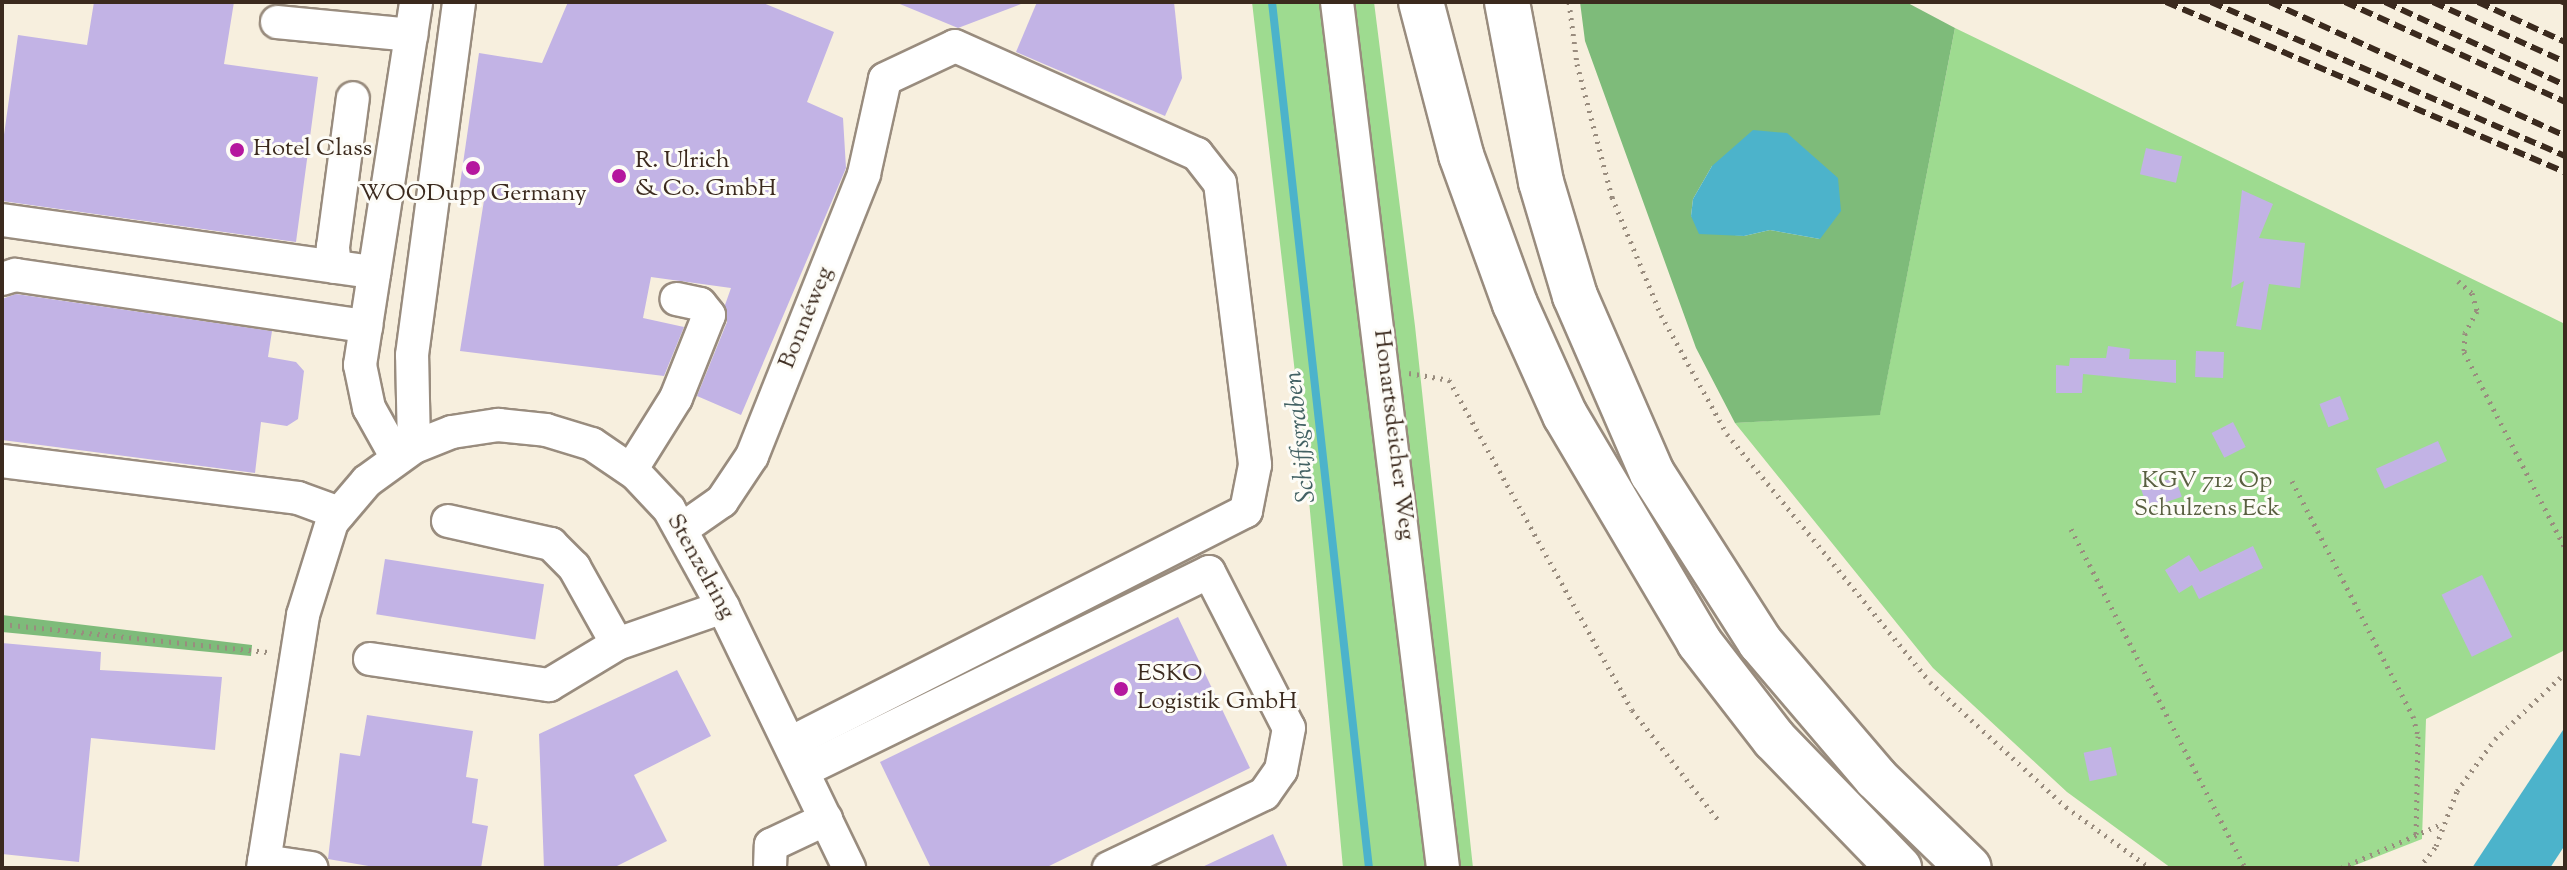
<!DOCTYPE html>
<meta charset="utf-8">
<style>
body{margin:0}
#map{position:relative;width:2567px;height:870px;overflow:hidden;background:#f7efde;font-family:"Sorts Mill Goudy",serif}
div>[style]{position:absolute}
.green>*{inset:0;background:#9edb90}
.forest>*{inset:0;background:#7ebb7a}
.water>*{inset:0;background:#4cb3cb}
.stream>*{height:8px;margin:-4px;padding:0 4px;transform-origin:4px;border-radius:4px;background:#4cb3cb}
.building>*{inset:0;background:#c2b3e5;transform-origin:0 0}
.path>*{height:5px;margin-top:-2.5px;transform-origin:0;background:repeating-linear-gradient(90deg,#998c7e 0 2px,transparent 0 8px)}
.roads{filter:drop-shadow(2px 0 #998c7e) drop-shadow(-2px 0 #998c7e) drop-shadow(0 2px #998c7e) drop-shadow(0 -2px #998c7e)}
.minor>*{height:32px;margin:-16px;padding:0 16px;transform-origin:16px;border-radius:16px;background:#fff}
.highway>*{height:44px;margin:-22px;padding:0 22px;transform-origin:22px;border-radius:22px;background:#fff}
.tram>*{height:2px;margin:-1px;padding:0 1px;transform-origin:1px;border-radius:1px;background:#3b2a1e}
.rail>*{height:6px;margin-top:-3px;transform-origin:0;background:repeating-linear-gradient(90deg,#3b2a1e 0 12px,transparent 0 18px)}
.dots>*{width:22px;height:22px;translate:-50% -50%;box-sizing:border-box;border:4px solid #fdfcf7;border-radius:50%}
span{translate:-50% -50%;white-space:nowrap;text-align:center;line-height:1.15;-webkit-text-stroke:6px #fdfcf7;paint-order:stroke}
.poi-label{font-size:24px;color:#3b2a1e}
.left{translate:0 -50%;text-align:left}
.street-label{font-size:24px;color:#3b2a1e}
.park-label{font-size:24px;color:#595f40}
.water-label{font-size:26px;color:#426163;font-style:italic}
.frame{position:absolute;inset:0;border:4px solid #3b2a1e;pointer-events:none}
</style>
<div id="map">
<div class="green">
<i style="clip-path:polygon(1252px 2px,1374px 2px,1415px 326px,1473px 868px,1343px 868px,1306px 468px)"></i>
<i style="clip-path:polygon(1955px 28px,2565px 324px,2565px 650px,2426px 719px,2422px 839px,2348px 868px,2171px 868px,2067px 792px,1933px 668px,1735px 423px,1880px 414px)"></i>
</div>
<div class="forest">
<i style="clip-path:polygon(evenodd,1580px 2px,1906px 2px,1955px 28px,1880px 415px,1735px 423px,1696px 348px,1585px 41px,1580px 2px,1712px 166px,1820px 239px,1770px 230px,1744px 236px,1715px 233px,1691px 216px,1693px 199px,1712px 166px)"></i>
<i style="clip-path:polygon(2px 615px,252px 645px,251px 656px,2px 632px)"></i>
</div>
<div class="water">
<i style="clip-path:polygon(1753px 130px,1787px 133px,1838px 178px,1841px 211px,1820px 239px,1770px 230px,1744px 236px,1699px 234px,1691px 216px,1693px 199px,1712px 166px)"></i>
<i style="clip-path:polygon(2565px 727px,2565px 845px,2550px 868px,2472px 868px)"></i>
</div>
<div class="stream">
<i style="left:1272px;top:2px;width:871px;rotate:83.61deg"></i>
</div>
<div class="building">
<i style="clip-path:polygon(94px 2px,234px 2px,224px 64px,318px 77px,296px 242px,2px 201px,2px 149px,18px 35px,87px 45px)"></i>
<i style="clip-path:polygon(568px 2px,761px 2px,834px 32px,807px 102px,843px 118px,846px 168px,741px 415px,697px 396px,727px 322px,725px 305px,731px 288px,651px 277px,643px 318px,684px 327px,664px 376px,460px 351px,485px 194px,459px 191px,479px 53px,542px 63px)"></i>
<i style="clip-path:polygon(895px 2px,1020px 2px,1021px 4px,958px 28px)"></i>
<i style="clip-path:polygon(1037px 2px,1174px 2px,1182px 78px,1165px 116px,1016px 52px)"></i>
<i style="left:2146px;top:148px;width:37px;height:27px;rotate:13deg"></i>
<i style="clip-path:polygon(2242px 190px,2273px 204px,2259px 238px,2305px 243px,2300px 288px,2269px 284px,2261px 330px,2236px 326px,2244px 281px,2231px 288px)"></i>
<i style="clip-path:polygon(16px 294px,272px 331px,268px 357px,296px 362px,304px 371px,298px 419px,287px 426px,261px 422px,255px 473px,2px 440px,2px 299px)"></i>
<i style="clip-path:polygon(2108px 346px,2130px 349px,2129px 359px,2176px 360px,2176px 383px,2083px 374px,2082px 393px,2056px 393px,2056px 365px,2069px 366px,2070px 358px,2106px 358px)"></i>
<i style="left:2196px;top:351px;width:28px;height:26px;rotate:2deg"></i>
<i style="left:2340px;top:396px;width:25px;height:22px;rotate:69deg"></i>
<i style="left:2233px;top:422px;width:28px;height:24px;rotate:63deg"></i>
<i style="left:2438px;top:441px;width:22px;height:68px;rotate:66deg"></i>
<i style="left:2175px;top:477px;width:21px;height:36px;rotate:71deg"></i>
<i style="clip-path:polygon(2253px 546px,2263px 568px,2199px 599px,2192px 585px,2179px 593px,2165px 570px,2189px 555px,2200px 572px)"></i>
<i style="left:385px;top:559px;width:161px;height:56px;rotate:9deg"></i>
<i style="left:2482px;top:575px;width:69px;height:45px;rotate:64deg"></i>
<i style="clip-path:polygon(1178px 617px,1250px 768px,1045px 868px,931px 868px,880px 762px)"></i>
<i style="clip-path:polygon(2px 643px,101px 652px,100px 670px,222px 677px,215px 750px,91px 738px,79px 862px,2px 854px)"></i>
<i style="clip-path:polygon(677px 670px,711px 736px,634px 775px,667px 841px,613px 868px,544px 868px,539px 734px)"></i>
<i style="clip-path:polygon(367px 715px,473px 731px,466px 777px,478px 779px,472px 823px,488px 826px,481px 868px,380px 868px,328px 859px,340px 753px,360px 756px)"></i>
<i style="left:2111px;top:747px;width:29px;height:28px;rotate:78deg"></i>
<i style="clip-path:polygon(1273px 834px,1288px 868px,1200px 868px)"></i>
</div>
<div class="path">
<i style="left:1569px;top:2px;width:63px;rotate:82.6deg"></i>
<i style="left:1577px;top:64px;width:138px;rotate:75.3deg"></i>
<i style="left:1612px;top:197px;width:128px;rotate:67.4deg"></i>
<i style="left:1661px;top:315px;width:136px;rotate:61deg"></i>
<i style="left:1727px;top:434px;width:320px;rotate:50.7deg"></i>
<i style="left:1930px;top:682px;width:185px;rotate:42.6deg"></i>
<i style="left:2066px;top:807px;width:104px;rotate:36deg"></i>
<i style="left:2458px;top:281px;width:18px;rotate:41deg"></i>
<i style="left:2472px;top:293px;width:19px;rotate:74deg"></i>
<i style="left:2477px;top:311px;width:25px;rotate:119deg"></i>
<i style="left:2465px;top:333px;width:19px;rotate:93deg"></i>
<i style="left:2464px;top:352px;width:220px;rotate:62.7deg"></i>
<i style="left:1409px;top:373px;width:41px;rotate:9.9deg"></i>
<i style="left:1449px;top:380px;width:377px;rotate:61deg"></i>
<i style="left:1632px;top:710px;width:141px;rotate:51.9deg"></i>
<i style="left:2292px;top:481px;width:264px;rotate:62.8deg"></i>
<i style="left:2413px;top:716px;width:21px;rotate:76deg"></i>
<i style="left:2418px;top:736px;width:100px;rotate:91.1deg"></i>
<i style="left:2071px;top:529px;width:381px;rotate:62.8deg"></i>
<i style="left:2px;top:624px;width:267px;rotate:6deg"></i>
<i style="left:2341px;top:868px;width:109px;rotate:-23.7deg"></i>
<i style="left:2419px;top:868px;width:28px;rotate:-52deg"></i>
<i style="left:2436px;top:846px;width:59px;rotate:-69.1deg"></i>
<i style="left:2457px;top:791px;width:64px;rotate:-53.8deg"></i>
<i style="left:2495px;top:739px;width:96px;rotate:-43.3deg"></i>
</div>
<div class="roads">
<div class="minor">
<i style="left:1337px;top:2px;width:872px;rotate:83.02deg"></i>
<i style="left:277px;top:22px;width:135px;rotate:5.5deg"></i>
<i style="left:2px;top:220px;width:376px;rotate:8deg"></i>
<i style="left:335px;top:267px;width:20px;rotate:-96deg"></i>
<i style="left:333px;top:247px;width:150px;rotate:-82.4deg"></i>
<i style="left:2px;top:279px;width:14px;rotate:-17deg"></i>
<i style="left:15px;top:275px;width:355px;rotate:8.3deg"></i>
<i style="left:414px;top:447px;width:92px;rotate:-91.2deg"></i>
<i style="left:412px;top:355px;width:356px;rotate:-82.4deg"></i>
<i style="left:397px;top:458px;width:57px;rotate:-119.2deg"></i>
<i style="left:369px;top:408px;width:44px;rotate:-101.8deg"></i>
<i style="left:360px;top:365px;width:367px;rotate:-81.2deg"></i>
<i style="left:2px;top:461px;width:298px;rotate:7.1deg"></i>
<i style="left:298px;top:498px;width:44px;rotate:20.1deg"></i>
<i style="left:631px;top:470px;width:85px;rotate:-58deg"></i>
<i style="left:676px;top:398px;width:89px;rotate:-68.3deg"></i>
<i style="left:709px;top:315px;width:14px;rotate:-129deg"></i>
<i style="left:700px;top:304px;width:24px;rotate:-168deg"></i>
<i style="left:448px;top:521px;width:106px;rotate:12.6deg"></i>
<i style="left:551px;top:544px;width:33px;rotate:45deg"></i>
<i style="left:574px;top:567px;width:88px;rotate:60.8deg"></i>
<i style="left:682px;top:529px;width:49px;rotate:-35deg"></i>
<i style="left:722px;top:501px;width:54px;rotate:-56.3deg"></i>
<i style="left:752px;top:456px;width:303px;rotate:-68.3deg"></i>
<i style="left:864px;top:174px;width:97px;rotate:-77.5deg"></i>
<i style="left:885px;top:79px;width:77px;rotate:-25.2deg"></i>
<i style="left:955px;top:46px;width:265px;rotate:24.1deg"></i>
<i style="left:1197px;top:154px;width:37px;rotate:52deg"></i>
<i style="left:1220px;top:183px;width:284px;rotate:82.9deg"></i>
<i style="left:1255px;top:465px;width:47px;rotate:101.1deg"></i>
<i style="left:1246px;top:511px;width:512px;rotate:153.03deg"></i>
<i style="left:370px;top:659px;width:181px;rotate:8.3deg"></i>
<i style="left:549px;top:685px;width:79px;rotate:-31.1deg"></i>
<i style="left:617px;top:644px;width:112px;rotate:-19.2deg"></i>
<i style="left:803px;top:771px;width:452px;rotate:-26.1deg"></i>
<i style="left:1209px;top:572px;width:175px;rotate:62.9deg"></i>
<i style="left:1289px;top:728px;width:43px;rotate:100.8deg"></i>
<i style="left:1281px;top:770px;width:29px;rotate:125deg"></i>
<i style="left:1264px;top:794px;width:172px;rotate:154.5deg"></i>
<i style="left:264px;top:861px;width:48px;rotate:8.5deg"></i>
<i style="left:263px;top:868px;width:256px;rotate:-81deg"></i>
<i style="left:303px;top:615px;width:97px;rotate:-72.7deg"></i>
<i style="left:332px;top:522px;width:54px;rotate:-49.5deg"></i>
<i style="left:367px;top:481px;width:58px;rotate:-35.9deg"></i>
<i style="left:414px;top:447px;width:41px;rotate:-21.5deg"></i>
<i style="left:452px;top:432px;width:47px;rotate:-8.7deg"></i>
<i style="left:498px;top:425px;width:48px;rotate:5.9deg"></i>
<i style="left:546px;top:430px;width:48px;rotate:16.9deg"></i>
<i style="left:592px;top:444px;width:53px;rotate:34.3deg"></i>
<i style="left:636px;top:474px;width:48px;rotate:46.7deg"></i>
<i style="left:669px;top:509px;width:112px;rotate:61.1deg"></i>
<i style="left:723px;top:607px;width:290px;rotate:64.2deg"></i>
<i style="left:770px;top:868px;width:23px;rotate:-88deg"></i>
<i style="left:771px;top:845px;width:61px;rotate:-25.3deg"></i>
</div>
<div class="highway">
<i style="left:1421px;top:2px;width:158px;rotate:75.3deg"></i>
<i style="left:1461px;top:155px;width:158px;rotate:70.1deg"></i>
<i style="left:1515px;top:304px;width:122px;rotate:65.8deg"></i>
<i style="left:1565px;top:415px;width:264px;rotate:59.4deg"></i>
<i style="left:1699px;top:642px;width:123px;rotate:52.3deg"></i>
<i style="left:1774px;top:739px;width:180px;rotate:45.9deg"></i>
<i style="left:1507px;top:2px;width:183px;rotate:79.3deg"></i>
<i style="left:1541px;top:182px;width:119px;rotate:73.4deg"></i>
<i style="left:1575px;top:296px;width:193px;rotate:66.5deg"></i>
<i style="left:1652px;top:473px;width:201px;rotate:57.4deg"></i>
<i style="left:1760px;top:642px;width:179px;rotate:49.5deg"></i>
<i style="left:1876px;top:778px;width:129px;rotate:44.1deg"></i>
</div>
</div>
<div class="tram">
<i style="left:2558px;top:2px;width:8px;rotate:23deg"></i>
</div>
<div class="rail">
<i style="left:2166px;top:2px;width:434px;rotate:23.1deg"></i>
<i style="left:2211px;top:2px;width:386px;rotate:23.5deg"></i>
<i style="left:2270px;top:2px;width:324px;rotate:24.4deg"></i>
<i style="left:2345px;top:2px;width:242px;rotate:24.4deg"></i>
<i style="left:2385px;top:2px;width:198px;rotate:24.8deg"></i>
<i style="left:2433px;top:2px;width:145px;rotate:24.4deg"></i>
<i style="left:2478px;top:2px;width:96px;rotate:24.7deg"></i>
</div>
<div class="dots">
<i style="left:237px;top:150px;background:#b5179e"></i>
<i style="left:473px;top:168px;background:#b5179e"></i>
<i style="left:619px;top:176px;background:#b5179e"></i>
<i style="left:1121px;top:689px;background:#b5179e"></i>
</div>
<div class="poi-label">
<span class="left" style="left:253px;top:150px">Hotel Class</span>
<span class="left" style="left:635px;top:176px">R. Ulrich<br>&amp; Co. GmbH</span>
<span style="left:473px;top:195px">WOODupp Germany</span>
<span class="left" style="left:1137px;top:689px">ESKO<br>Logistik GmbH</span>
</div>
<div class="street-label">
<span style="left:807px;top:318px;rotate:-68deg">Bonnéweg</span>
<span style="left:1393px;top:435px;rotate:83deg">Honartsdeicher Weg</span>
<span style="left:700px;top:567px;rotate:61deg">Stenzelring</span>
</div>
<div class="park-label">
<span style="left:2207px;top:496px">KGV 712 Op<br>Schulzens Eck</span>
</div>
<div class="water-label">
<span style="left:1301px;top:437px;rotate:-96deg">Schiffsgraben</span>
</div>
<div class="frame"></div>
</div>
